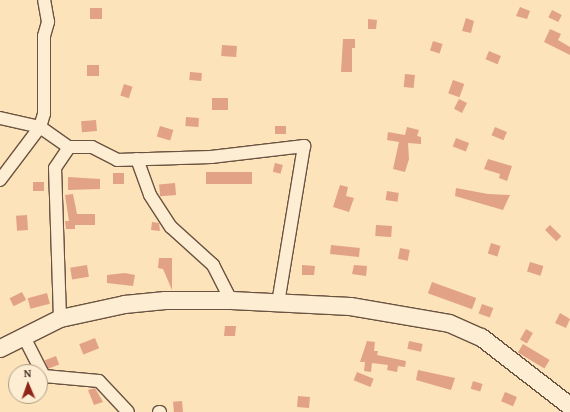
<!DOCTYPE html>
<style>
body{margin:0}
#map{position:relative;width:570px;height:412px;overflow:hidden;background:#fce3b9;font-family:"Gentium Book Plus",serif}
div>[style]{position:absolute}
.building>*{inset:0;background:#e2a286;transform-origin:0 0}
.roads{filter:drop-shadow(1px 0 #6a5341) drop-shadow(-1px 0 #6a5341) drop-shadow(0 1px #6a5341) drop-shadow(0 -1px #6a5341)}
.street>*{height:12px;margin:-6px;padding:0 6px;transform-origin:6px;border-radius:6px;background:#fdedd2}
.secondary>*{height:17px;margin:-8.5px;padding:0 8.5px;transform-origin:8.5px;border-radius:8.5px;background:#fdedd2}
span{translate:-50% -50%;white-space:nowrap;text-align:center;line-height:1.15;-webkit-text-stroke:4px #fdedd2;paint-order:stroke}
.north{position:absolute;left:8px;top:364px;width:40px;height:40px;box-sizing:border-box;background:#fdedd2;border:1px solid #af9c88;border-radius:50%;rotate:358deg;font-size:11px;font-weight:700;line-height:16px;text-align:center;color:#392319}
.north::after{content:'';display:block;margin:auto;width:14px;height:18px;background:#8f2418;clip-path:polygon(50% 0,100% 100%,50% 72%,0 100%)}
</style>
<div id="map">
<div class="building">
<i style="clip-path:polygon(520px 7px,530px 11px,527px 19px,516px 16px)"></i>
<i style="left:90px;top:8px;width:12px;height:11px"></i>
<i style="left:552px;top:10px;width:11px;height:8px;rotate:27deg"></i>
<i style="clip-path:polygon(466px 18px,474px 21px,471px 33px,462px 31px)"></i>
<i style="clip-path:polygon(368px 19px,377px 20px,376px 29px,368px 29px)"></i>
<i style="clip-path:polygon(550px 29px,561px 34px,558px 40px,570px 47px,570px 55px,544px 42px)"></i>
<i style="clip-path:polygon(343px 39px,355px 39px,355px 48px,352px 48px,352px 72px,341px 72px)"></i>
<i style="left:433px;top:41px;width:10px;height:10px;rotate:17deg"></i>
<i style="left:222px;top:45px;width:15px;height:11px;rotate:4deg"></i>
<i style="left:489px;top:51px;width:13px;height:9px;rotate:23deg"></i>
<i style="left:87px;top:65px;width:12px;height:11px"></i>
<i style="left:190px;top:72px;width:12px;height:8px;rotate:5deg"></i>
<i style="left:405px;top:74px;width:10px;height:13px;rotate:6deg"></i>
<i style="left:453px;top:80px;width:12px;height:14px;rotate:20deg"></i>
<i style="left:124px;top:84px;width:9px;height:12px;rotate:18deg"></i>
<i style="left:212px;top:98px;width:16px;height:12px"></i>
<i style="left:459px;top:99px;width:9px;height:11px;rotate:27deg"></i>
<i style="left:186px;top:117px;width:13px;height:9px;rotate:4deg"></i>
<i style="left:96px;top:120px;width:11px;height:15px;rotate:85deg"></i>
<i style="left:160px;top:126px;width:14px;height:11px;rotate:17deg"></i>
<i style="left:275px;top:126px;width:11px;height:8px"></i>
<i style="clip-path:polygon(407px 127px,419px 130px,417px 136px,421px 137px,421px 144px,408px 143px,409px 159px,405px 172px,393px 169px,399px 142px,387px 140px,388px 132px,405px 135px)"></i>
<i style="left:495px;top:127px;width:13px;height:9px;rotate:23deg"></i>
<i style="left:456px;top:138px;width:14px;height:9px;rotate:21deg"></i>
<i style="clip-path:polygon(488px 159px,512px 166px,507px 181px,499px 178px,500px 174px,484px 169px)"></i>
<i style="left:275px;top:163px;width:8px;height:9px;rotate:14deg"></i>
<i style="left:206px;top:172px;width:46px;height:12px"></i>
<i style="left:113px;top:173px;width:11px;height:11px"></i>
<i style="clip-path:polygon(68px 177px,100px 179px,100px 189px,68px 190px)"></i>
<i style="left:44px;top:182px;width:9px;height:11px;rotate:90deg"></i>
<i style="left:175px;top:183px;width:12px;height:16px;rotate:85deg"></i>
<i style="clip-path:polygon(340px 185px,348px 187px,346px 196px,354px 198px,349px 212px,333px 207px)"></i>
<i style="clip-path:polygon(456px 188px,488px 194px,510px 195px,503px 210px,455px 196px)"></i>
<i style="left:387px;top:191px;width:12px;height:9px;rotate:9deg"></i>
<i style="clip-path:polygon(73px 194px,77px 214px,95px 214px,95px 225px,75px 225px,75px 229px,66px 229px,65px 221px,69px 221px,65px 195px)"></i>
<i style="left:27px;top:215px;width:15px;height:11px;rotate:86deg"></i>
<i style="clip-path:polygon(152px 222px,159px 223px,160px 231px,151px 230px)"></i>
<i style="left:376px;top:225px;width:16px;height:11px;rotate:4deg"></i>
<i style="left:550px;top:225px;width:16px;height:7px;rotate:45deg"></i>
<i style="left:491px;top:243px;width:10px;height:11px;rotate:17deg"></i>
<i style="left:331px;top:245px;width:29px;height:9px;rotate:6deg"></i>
<i style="left:400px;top:248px;width:10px;height:11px;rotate:11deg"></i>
<i style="clip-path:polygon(159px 258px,172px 258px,172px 290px,163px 269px,158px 268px)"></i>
<i style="left:530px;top:262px;width:14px;height:10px;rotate:17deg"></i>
<i style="left:87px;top:265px;width:12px;height:17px;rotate:81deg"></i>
<i style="clip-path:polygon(302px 265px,315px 266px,314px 275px,302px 275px)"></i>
<i style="clip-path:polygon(354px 265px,367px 266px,366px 276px,352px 274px)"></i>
<i style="clip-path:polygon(125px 273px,135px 275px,133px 286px,107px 283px,107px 275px)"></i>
<i style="left:432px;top:282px;width:47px;height:12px;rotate:20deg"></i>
<i style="left:22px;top:292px;width:9px;height:14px;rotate:63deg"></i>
<i style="left:47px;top:293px;width:11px;height:20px;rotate:75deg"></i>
<i style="left:482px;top:304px;width:12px;height:10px;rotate:20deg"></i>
<i style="clip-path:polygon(560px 313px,570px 319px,566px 328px,555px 323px)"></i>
<i style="clip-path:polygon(225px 326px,236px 326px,235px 336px,224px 336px)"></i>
<i style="left:526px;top:329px;width:8px;height:12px;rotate:30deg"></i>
<i style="left:95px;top:338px;width:11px;height:17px;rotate:68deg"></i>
<i style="clip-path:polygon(367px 341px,375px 342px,374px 351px,378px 351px,377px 355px,406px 361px,405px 367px,398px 366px,397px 372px,387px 370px,388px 365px,372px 363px,371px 372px,364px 371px,365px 362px,360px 362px)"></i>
<i style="left:409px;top:341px;width:14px;height:8px;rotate:12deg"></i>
<i style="left:523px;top:344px;width:31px;height:10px;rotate:31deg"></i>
<i style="left:56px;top:356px;width:9px;height:12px;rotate:69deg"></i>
<i style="clip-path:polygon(418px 370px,455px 378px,451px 390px,416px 380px)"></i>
<i style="left:357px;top:372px;width:18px;height:9px;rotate:22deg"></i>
<i style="left:473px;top:381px;width:10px;height:8px;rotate:17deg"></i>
<i style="clip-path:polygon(95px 388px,103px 402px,94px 405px,88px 390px)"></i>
<i style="left:505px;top:392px;width:13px;height:10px;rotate:23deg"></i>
<i style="left:298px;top:396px;width:12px;height:11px;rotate:5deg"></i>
<i style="left:182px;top:401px;width:11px;height:9px;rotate:85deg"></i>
</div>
<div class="roads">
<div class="street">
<i style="left:0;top:118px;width:41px;rotate:12.7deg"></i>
<i style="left:40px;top:127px;width:35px;rotate:35deg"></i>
<i style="left:69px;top:147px;width:23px"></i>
<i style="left:92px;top:147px;width:28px;rotate:27deg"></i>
<i style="left:117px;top:160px;width:94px;rotate:-1.8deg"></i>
<i style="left:211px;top:157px;width:94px;rotate:-6.7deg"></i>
<i style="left:304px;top:146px;width:159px;rotate:99.4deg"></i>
<i style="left:137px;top:159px;width:38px;rotate:70deg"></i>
<i style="left:150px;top:195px;width:38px;rotate:57deg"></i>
<i style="left:171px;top:227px;width:57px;rotate:42.1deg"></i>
<i style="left:213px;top:265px;width:39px;rotate:63deg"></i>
<i style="left:0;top:180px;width:66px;rotate:-53deg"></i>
<i style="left:40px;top:127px;width:14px;rotate:-73deg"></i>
<i style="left:44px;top:114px;width:78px;rotate:-90deg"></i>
<i style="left:44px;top:36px;width:15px;rotate:-74deg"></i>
<i style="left:48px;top:22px;width:22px;rotate:-100deg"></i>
<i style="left:60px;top:318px;width:150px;rotate:-91.9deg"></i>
<i style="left:55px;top:168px;width:25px;rotate:-56deg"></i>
<i style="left:24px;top:337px;width:44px;rotate:62.9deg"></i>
<i style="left:44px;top:376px;width:55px;rotate:5.2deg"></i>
<i style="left:99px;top:381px;width:42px;rotate:46.9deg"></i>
<i style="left:159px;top:412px;width:1px"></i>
</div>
<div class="secondary">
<i style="left:0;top:348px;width:67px;rotate:-26.6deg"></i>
<i style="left:60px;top:318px;width:66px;rotate:-12.3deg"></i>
<i style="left:124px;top:304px;width:41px;rotate:-5.6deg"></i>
<i style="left:165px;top:300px;width:66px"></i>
<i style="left:231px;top:300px;width:119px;rotate:2.9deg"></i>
<i style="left:350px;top:306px;width:100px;rotate:9.7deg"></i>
<i style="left:449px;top:323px;width:35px;rotate:24deg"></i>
<i style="left:481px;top:337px;width:113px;rotate:37.8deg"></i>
</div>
</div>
<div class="north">N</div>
</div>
